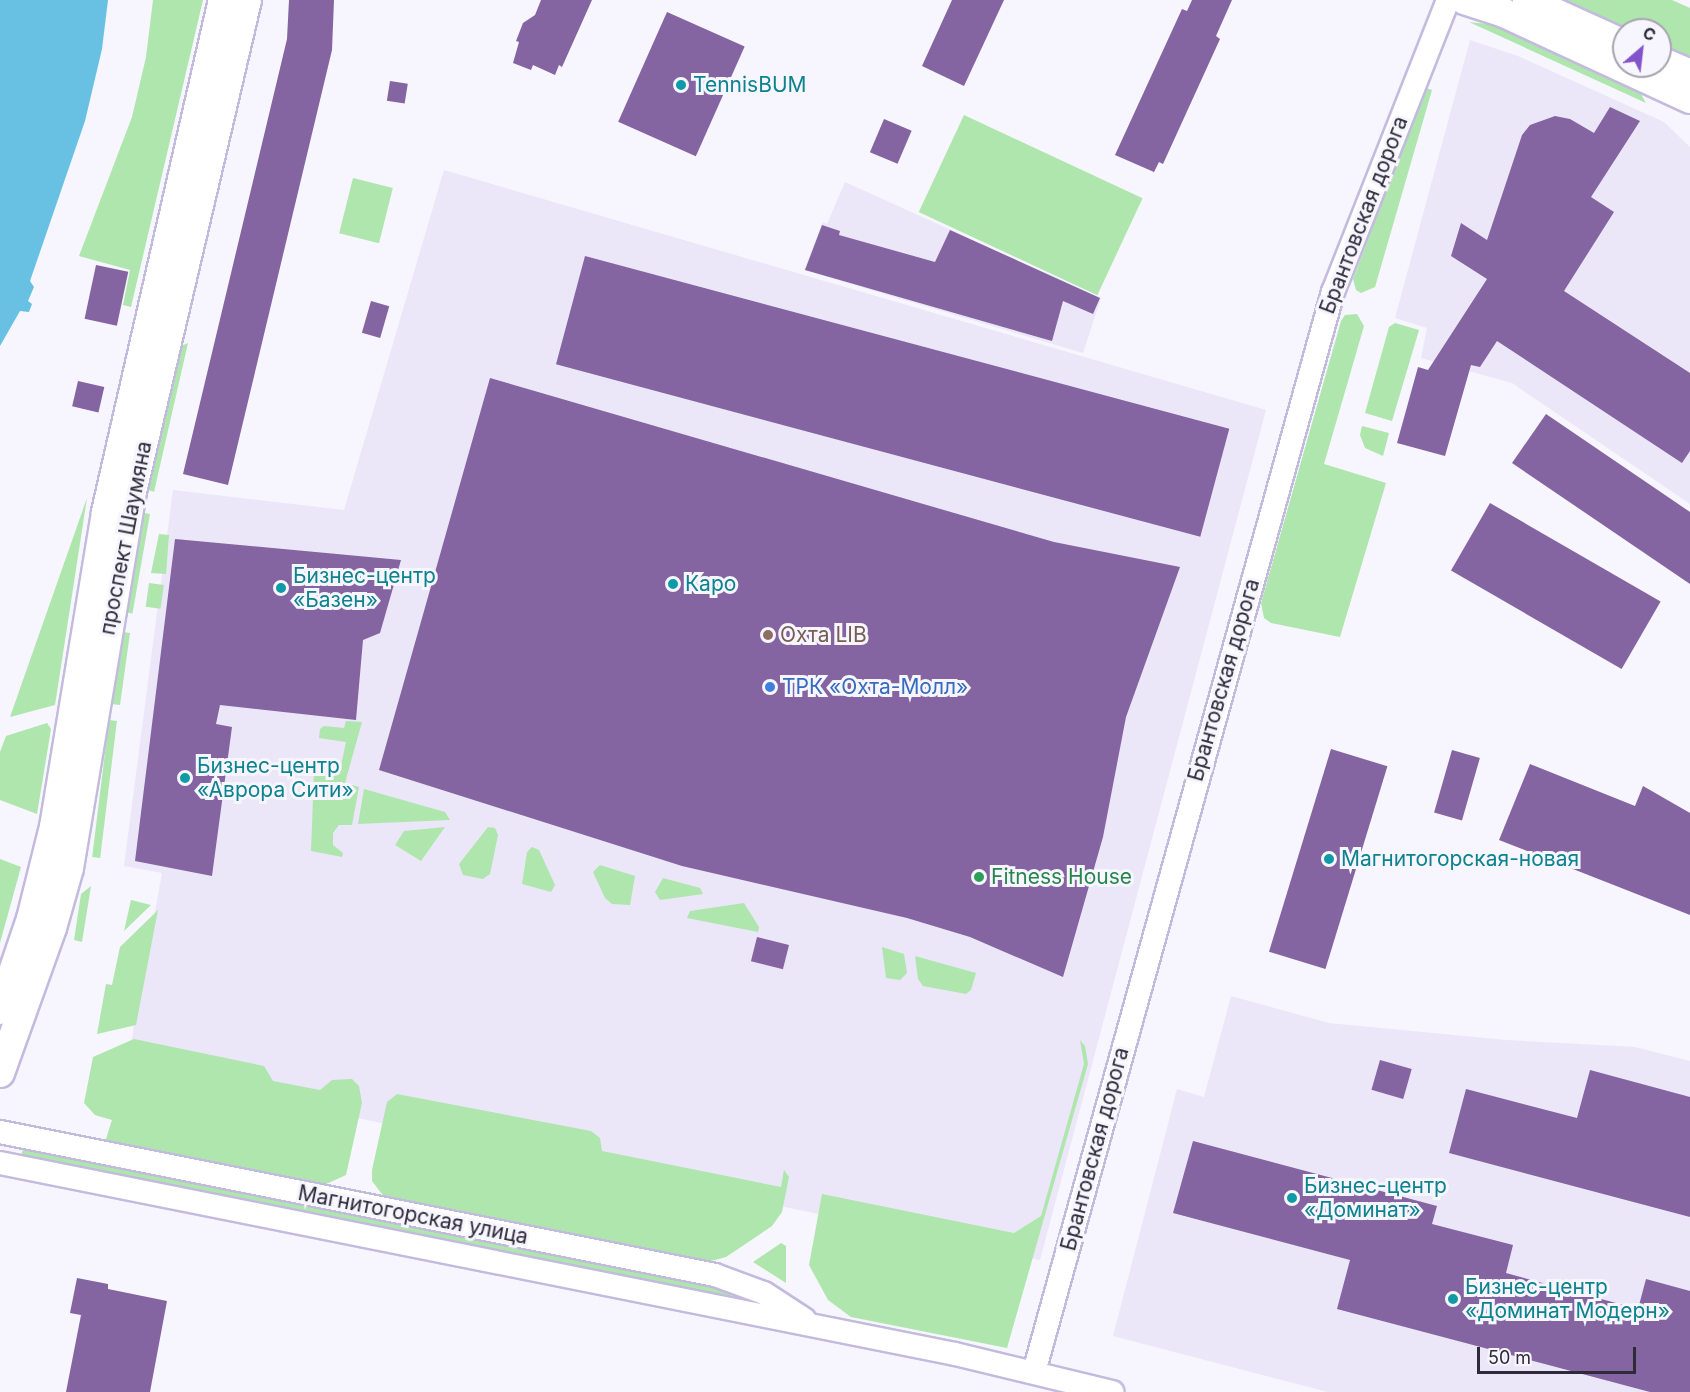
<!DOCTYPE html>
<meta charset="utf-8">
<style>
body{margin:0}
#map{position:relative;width:1690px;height:1392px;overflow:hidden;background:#f7f5fd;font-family:Inter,sans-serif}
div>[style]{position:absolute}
.built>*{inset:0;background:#ebe7f8}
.green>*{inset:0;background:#aee6ad;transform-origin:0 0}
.water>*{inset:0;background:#68c1e2}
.building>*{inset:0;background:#8464a1;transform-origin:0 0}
.roads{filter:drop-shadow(2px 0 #c3bbde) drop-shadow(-2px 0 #c3bbde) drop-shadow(0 2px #c3bbde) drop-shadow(0 -2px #c3bbde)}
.minor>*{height:22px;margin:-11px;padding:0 11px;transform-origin:11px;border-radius:11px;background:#fff}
.tertiary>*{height:28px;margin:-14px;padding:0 14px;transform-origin:14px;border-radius:14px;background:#fff}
.dots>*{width:16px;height:16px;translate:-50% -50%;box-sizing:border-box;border:3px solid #f7f5fd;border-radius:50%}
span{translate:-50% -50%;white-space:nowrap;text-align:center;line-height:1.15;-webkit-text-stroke:6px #f7f5fd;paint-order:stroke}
.culture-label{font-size:21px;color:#0d838f}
.left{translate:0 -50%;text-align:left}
.street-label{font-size:21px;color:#2e2b38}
.education-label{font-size:21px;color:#785e54}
.shop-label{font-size:21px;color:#366cbe}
.leisure-label{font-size:21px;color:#27864d}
.north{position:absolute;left:1612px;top:18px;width:60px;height:60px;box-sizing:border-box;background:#f7f5fd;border:2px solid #a7a4ae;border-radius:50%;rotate:28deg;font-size:16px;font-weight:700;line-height:24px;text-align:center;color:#2e2b38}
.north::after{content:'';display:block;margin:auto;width:21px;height:27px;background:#8353cb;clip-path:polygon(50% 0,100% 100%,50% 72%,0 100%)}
.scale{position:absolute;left:1477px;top:1347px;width:159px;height:27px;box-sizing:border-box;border:3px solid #2e2b38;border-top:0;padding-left:8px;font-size:18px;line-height:21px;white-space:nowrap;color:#2e2b38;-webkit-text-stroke:4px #f7f5fd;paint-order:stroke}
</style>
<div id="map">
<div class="built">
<i style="clip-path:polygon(1470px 40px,1518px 56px,1664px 122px,1690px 147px,1690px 504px,1512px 383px,1421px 358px,1427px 328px,1395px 318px)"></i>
<i style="clip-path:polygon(444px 170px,1266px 410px,1040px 1260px,126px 1070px,162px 873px,173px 875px,124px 866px,173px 490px,344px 510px)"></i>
<i style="clip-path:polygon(845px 182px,1101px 298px,1083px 353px,804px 270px,823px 222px,827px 224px)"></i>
<i style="clip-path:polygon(1231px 996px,1329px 1023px,1506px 1040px,1635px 1047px,1690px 1061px,1690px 1392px,1328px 1392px,1113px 1336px,1177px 1089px,1204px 1097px)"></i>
</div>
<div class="green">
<i style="clip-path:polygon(153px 0,203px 0,131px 307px,123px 305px,130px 270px,79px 256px,132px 117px,146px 57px)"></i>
<i style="clip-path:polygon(1559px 0,1672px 0,1690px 8px,1690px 60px,1660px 46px,1660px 30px,1625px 30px)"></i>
<i style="clip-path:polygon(1469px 22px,1496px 25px,1638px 89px,1646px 103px)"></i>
<i style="clip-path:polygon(1426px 88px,1432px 90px,1375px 287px,1361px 293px,1356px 290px,1353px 279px)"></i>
<i style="left:964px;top:115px;width:197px;height:107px;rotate:25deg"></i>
<i style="left:353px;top:178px;width:41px;height:57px;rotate:14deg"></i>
<i style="clip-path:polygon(1357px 314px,1364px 326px,1324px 464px,1386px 483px,1340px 637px,1271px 623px,1264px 618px,1261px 603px,1341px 321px,1345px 315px)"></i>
<i style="clip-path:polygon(1395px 323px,1419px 330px,1392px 421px,1365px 413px,1389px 327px)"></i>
<i style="clip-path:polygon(188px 343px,154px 492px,146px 489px,181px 346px)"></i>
<i style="clip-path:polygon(1362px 426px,1389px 433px,1383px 456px,1365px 448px,1360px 435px)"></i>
<i style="clip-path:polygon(87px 498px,55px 705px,10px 717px)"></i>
<i style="left:150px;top:514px;width:101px;height:8px;rotate:100deg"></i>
<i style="clip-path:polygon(159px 534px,169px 535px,166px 574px,151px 573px)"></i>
<i style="left:149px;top:583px;width:15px;height:24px;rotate:8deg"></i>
<i style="clip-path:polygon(123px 632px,130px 633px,120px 705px,111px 704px)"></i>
<i style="left:109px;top:720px;width:8px;height:138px;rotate:7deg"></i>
<i style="clip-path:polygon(346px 721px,362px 722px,345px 783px,359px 787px,352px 825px,339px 825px,333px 833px,333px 845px,343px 853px,342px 857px,311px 851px,314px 771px,339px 775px,346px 742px,319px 738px,320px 729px,324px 726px,344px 728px)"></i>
<i style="clip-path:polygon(47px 723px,51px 729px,37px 814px,0 800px,0 752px,6px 736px)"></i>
<i style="clip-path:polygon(364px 789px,445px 812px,450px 820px,358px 824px)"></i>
<i style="clip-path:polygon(445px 827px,421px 861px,395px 845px,404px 831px)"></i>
<i style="clip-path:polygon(488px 827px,495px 828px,498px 835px,490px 874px,483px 879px,463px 875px,459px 864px)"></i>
<i style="clip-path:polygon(532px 847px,539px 850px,555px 885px,551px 892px,522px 884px,527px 852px)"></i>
<i style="clip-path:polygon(0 859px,21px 867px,0 943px)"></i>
<i style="clip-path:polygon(600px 865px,635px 876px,630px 905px,612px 904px,605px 898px,593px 872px)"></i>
<i style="clip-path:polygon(663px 878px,700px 888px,703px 894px,660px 900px,655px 892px)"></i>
<i style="clip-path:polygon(91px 886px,82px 942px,74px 940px,81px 894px)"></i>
<i style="clip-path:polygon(131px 900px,151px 905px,124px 931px)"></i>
<i style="clip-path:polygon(744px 903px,759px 927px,758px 932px,687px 918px,690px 911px)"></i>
<i style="clip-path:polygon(158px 910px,136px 1025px,97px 1034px,106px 984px,112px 985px,120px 947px)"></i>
<i style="clip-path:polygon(882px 947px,904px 954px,907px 973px,900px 980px,886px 978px)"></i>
<i style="clip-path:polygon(915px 956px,976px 973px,971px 990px,966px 994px,923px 986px,918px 979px)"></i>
<i style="clip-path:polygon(134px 1039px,264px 1066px,273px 1081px,320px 1090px,332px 1080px,352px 1079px,359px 1086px,362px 1103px,346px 1175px,324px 1185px,105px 1142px,112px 1120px,95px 1115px,84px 1103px,93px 1057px)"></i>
<i style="clip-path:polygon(1080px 1040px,1085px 1046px,1088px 1064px,1007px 1348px,851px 1317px,828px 1300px,809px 1265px,822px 1194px,1014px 1233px,1041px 1216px,1084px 1064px)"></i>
<i style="clip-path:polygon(397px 1094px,591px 1131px,600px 1138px,602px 1151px,781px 1187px,784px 1170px,789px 1177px,782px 1212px,772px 1226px,726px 1257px,707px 1262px,385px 1198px,372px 1181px,372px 1170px,387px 1102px)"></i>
<i style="clip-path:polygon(23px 1149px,731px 1291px,732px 1294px,729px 1297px,21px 1156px)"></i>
<i style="clip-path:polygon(781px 1243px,786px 1246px,786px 1283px,753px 1262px)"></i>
</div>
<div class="water">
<i style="clip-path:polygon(0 0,108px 0,102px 49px,85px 121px,30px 281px,34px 287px,28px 301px,32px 304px,29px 312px,20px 311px,0 346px)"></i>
</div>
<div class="building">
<i style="clip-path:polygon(289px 0,334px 0,332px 50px,228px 485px,183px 474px,287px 39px)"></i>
<i style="clip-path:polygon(541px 0,592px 0,562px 67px,559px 65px,555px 75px,533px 65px,531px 70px,513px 63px,519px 42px,516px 41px,523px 23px,535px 15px)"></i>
<i style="clip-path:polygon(952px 0,1004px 0,964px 86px,922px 66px)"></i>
<i style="clip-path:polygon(1192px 0,1232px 0,1216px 36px,1220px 39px,1163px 164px,1159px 162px,1154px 172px,1115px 155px,1182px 9px,1187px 11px)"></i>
<i style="left:667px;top:12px;width:85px;height:120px;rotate:24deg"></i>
<i style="left:390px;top:81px;width:18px;height:20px;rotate:9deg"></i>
<i style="clip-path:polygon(1610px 107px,1640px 121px,1591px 197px,1614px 212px,1564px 291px,1690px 373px,1690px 451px,1682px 463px,1497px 341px,1480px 367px,1471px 365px,1445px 456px,1397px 443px,1418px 367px,1428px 370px,1487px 279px,1451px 256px,1461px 223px,1487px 240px,1522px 135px,1530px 125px,1555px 116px,1570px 119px,1594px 133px)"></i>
<i style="left:884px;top:119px;width:30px;height:36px;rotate:23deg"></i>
<i style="clip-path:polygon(822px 225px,840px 231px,839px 235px,935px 262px,950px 230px,1100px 298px,1093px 314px,1063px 301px,1052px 341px,805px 270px)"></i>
<i style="left:585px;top:256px;width:667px;height:112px;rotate:15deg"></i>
<i style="left:96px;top:265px;width:33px;height:55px;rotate:12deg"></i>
<i style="left:371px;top:301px;width:19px;height:33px;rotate:16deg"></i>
<i style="clip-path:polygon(490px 378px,1054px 542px,1180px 567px,1126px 717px,1103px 837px,1063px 977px,970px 937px,907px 918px,682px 866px,379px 770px)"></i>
<i style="left:78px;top:381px;width:27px;height:26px;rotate:13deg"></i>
<i style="clip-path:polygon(1546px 414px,1690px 512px,1690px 584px,1512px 463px)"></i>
<i style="left:1490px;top:503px;width:197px;height:78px;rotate:30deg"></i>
<i style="clip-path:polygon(175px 539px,401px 560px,380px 633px,363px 640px,356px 720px,220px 705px,216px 724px,232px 727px,212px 876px,135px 861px)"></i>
<i style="left:1331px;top:749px;width:59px;height:212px;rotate:17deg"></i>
<i style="left:1452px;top:750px;width:29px;height:65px;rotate:16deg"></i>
<i style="clip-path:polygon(1530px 764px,1635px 806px,1643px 786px,1690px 813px,1690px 915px,1499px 840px)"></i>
<i style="left:757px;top:937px;width:33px;height:25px;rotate:14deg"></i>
<i style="left:1380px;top:1060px;width:33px;height:31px;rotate:16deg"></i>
<i style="clip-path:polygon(1590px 1070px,1690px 1097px,1690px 1217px,1449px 1153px,1466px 1089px,1577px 1118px)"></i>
<i style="clip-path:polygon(1193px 1141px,1437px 1206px,1432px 1224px,1513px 1245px,1506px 1273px,1638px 1309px,1646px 1279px,1690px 1291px,1690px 1392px,1650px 1392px,1337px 1309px,1350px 1260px,1173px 1213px)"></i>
<i style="clip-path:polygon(77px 1278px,108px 1284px,108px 1289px,167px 1301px,150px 1392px,66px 1392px,81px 1315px,70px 1313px)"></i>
</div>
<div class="roads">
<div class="minor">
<i style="left:0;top:1132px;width:729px;rotate:11.31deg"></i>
<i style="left:715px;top:1275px;width:52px;rotate:20.2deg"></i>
<i style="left:764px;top:1293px;width:48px;rotate:33deg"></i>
<i style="left:0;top:1163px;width:974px;rotate:11.31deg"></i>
<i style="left:955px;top:1354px;width:162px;rotate:13.6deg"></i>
<i style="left:1034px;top:1372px;width:1121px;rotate:-74.53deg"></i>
<i style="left:1333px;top:292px;width:314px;rotate:-68.5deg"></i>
</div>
<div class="tertiary">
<i style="left:1464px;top:0;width:42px;rotate:18deg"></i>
<i style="left:1504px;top:13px;width:205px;rotate:24.8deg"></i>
<i style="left:1527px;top:0;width:107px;rotate:24.4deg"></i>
<i style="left:1660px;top:61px;width:33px;rotate:23deg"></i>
<i style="left:0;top:1010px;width:96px;rotate:-71.2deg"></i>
<i style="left:31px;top:919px;width:95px;rotate:-76deg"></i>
<i style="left:54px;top:827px;width:319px;rotate:-80.6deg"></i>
<i style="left:106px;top:512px;width:525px;rotate:-77.13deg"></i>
<i style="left:0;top:1073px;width:154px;rotate:-70.3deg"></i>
<i style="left:52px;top:928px;width:62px;rotate:-74.2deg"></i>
<i style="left:69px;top:868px;width:377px;rotate:-80.5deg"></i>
<i style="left:131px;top:496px;width:509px;rotate:-76.84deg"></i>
</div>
</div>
<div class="dots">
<i style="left:681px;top:85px;background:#0f9aa8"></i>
<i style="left:673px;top:584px;background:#0f9aa8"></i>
<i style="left:281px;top:588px;background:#0f9aa8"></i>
<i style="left:768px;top:635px;background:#8d6e63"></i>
<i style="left:770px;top:687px;background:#3f7fe0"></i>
<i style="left:185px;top:778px;background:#0f9aa8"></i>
<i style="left:1329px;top:859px;background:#0f9aa8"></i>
<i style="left:979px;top:877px;background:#2e9e5b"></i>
<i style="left:1292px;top:1198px;background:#0f9aa8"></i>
<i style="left:1453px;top:1299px;background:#0f9aa8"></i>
</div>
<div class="culture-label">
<span class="left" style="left:693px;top:85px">TennisBUM</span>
<span class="left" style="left:293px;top:588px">Бизнес-центр<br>«Базен»</span>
<span class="left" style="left:685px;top:584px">Каро</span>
<span class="left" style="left:197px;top:778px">Бизнес-центр<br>«Аврора Сити»</span>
<span class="left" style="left:1341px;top:859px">Магнитогорская-новая</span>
<span class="left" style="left:1304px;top:1198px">Бизнес-центр<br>«Доминат»</span>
<span class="left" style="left:1465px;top:1299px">Бизнес-центр<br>«Доминат Модерн»</span>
</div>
<div class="street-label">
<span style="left:1364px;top:215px;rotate:-69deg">Брантовская дорога</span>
<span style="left:126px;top:538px;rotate:-79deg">проспект Шаумяна</span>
<span style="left:1224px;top:680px;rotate:-74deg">Брантовская дорога</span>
<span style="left:1095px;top:1149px;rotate:-75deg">Брантовская дорога</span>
<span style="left:413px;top:1215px;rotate:11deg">Магнитогорская улица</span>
</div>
<div class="education-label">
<span class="left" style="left:780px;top:635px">Охта LIB</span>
</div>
<div class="shop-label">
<span class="left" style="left:782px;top:687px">ТРК «Охта-Молл»</span>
</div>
<div class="leisure-label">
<span class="left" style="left:991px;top:877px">Fitness House</span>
</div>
<div class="north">С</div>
<div class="scale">50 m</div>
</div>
